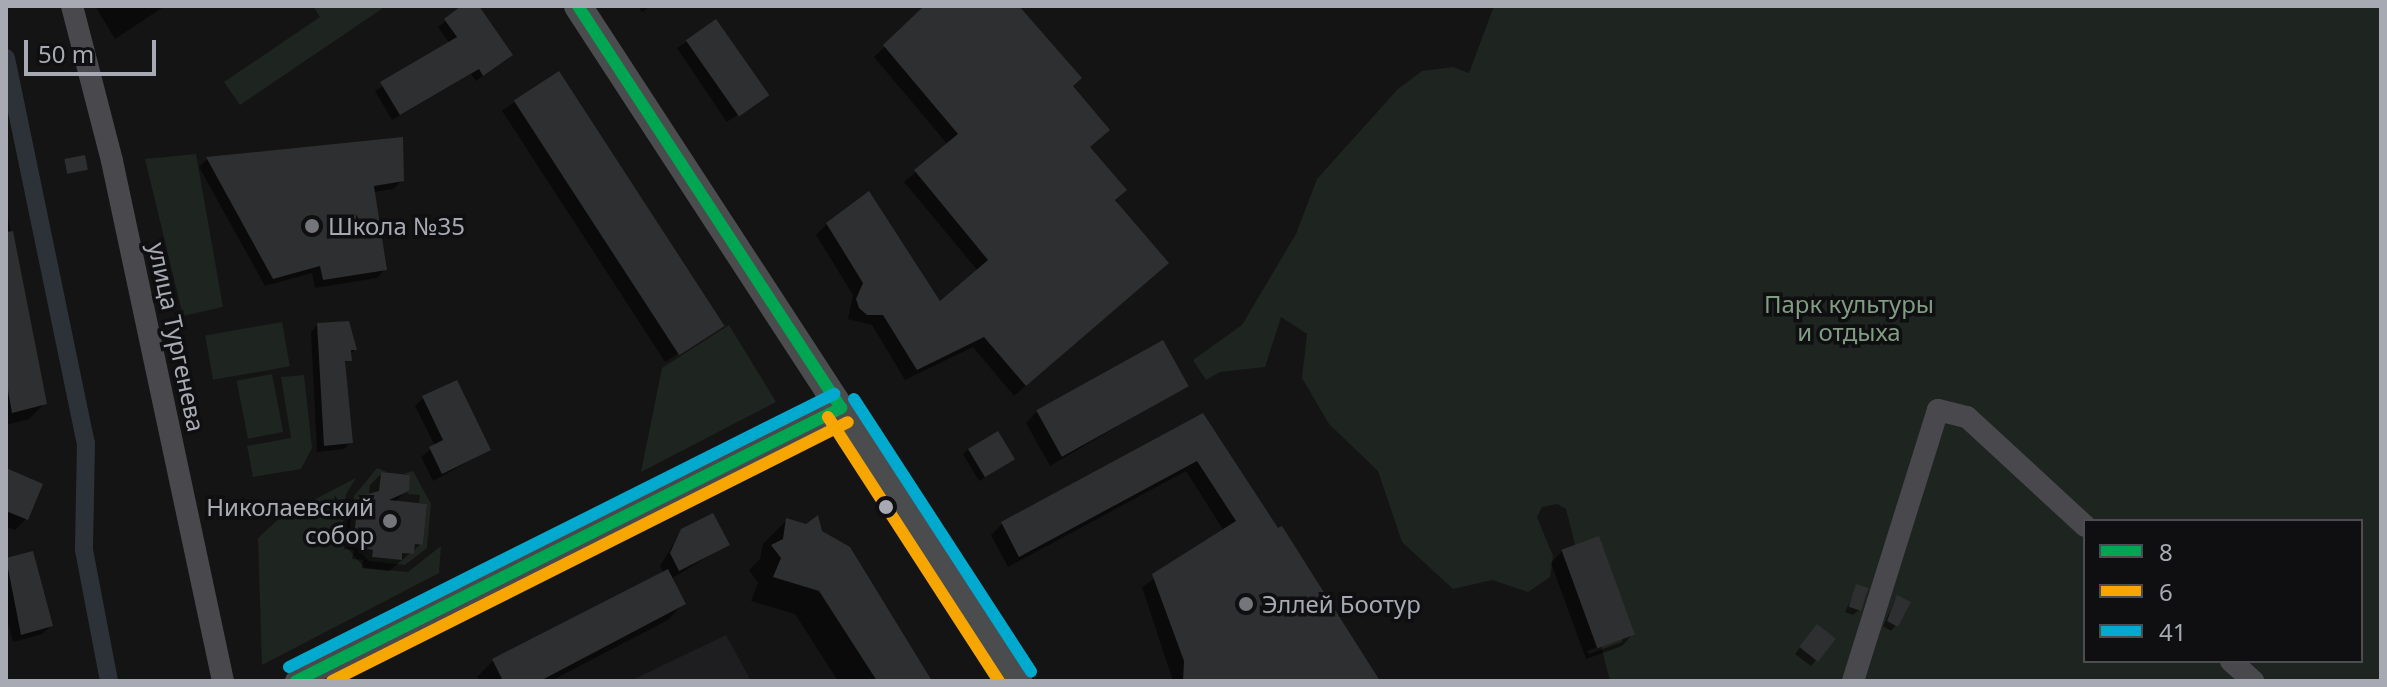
<!DOCTYPE html>
<meta charset="utf-8">
<style>
body{margin:0}
#map{position:relative;width:2387px;height:687px;overflow:hidden;background:#141414;font-family:"Noto Sans",sans-serif}
div>[style]{position:absolute}
.built>*{inset:0;background:#1e1e20}
.green>*{inset:0;background:#1e241f;transform-origin:0 0}
.shadow>*{inset:0;background:#0007;transform-origin:0 0}
.canal>*{height:18px;margin:-9px;padding:0 9px;transform-origin:9px;border-radius:9px;background:#2c3238}
.building>*{inset:0;background:#2e2f30;transform-origin:0 0}
.minor>*{height:22px;margin:-11px;padding:0 11px;transform-origin:11px;border-radius:11px;background:#49494d}
.major>*{height:28px;margin:-14px;padding:0 14px;transform-origin:14px;border-radius:14px;background:#4b4c4e}
.bus-1>*{height:12px;margin:-6px;padding:0 6px;transform-origin:6px;border-radius:6px;background:#00a651}
.bus-2>*{height:12px;margin:-6px;padding:0 6px;transform-origin:6px;border-radius:6px;background:#f7a600}
.bus-3>*{height:12px;margin:-6px;padding:0 6px;transform-origin:6px;border-radius:6px;background:#00a9ce}
.dots>*{width:22px;height:22px;translate:-50% -50%;box-sizing:border-box;border:4px solid #0f0e10;border-radius:50%}
span{translate:-50% -50%;white-space:nowrap;text-align:center;line-height:1.15;-webkit-text-stroke:7px #0f0e10;paint-order:stroke}
.poi-label{font-size:24px;color:#a7aab3}
.left{translate:0 -50%;text-align:left}
.right{translate:-100% -50%;text-align:right}
.park-label{font-size:24px;color:#809c83}
.street-label{font-size:24px;color:#a7aab3}
.frame{position:absolute;inset:0;border:8px solid #a7aab3;pointer-events:none}
.legend{position:absolute;left:2083px;top:519px;width:280px;height:144px;box-sizing:border-box;background:#0f0e10;border:2px solid #4c4c51;margin:0;padding:10px 14px;list-style:none;font-size:24px;color:#a7aab3}
.legend li{display:flex;align-items:center;gap:16px;height:40px}
.legend b{width:40px;border:2px solid #4c4c51}
.scale{position:absolute;left:24px;top:40px;width:132px;height:36px;box-sizing:border-box;border:4px solid #a7aab3;border-top:0;padding-left:10px;font-size:24px;line-height:28px;white-space:nowrap;color:#a7aab3;-webkit-text-stroke:6px #0f0e10;paint-order:stroke}
</style>
<div id="map">
<div class="built">
<i style="clip-path:polygon(726px 635px,751px 681px,630px 681px)"></i>
</div>
<div class="green">
<i style="clip-path:polygon(313px 6px,386px 6px,240px 105px,224px 82px,320px 17px)"></i>
<i style="clip-path:polygon(evenodd,1494px 6px,2381px 6px,2381px 681px,1610px 681px,1566px 509px,1557px 504px,1542px 507px,1537px 517px,1553px 556px,1550px 577px,1528px 592px,1492px 580px,1453px 589px,1402px 542px,1378px 471px,1329px 424px,1302px 378px,1307px 334px,1281px 317px,1265px 367px,1220px 372px,1206px 380px,1193px 360px,1242px 325px,1296px 234px,1317px 179px,1398px 89px,1422px 71px,1453px 67px,1469px 73px,1494px 6px,2085px 521px,2361px 521px,2361px 661px,2085px 661px,2085px 521px)"></i>
<i style="clip-path:polygon(196px 154px,223px 307px,183px 316px,145px 159px)"></i>
<i style="left:282px;top:322px;width:45px;height:78px;rotate:80deg"></i>
<i style="clip-path:polygon(729px 325px,776px 402px,641px 472px,662px 368px)"></i>
<i style="left:272px;top:374px;width:59px;height:36px;rotate:79deg"></i>
<i style="clip-path:polygon(304px 375px,312px 448px,301px 469px,253px 477px,247px 446px,291px 438px,281px 377px)"></i>
<i style="clip-path:polygon(377px 468px,387px 472px,381px 472px,379px 491px,358px 498px,354px 538px,364px 539px,363px 548px,373px 550px,373px 557px,401px 560px,402px 553px,414px 554px,415px 544px,423px 545px,427px 504px,419px 503px,420px 495px,408px 494px,410px 475px,403px 474px,413px 471px,431px 504px,427px 548px,405px 565px,369px 561px,349px 539px,354px 496px)"></i>
<i style="clip-path:polygon(356px 478px,346px 494px,341px 541px,365px 568px,408px 572px,441px 546px,439px 573px,262px 665px,258px 538px,281px 517px)"></i>
</div>
<div class="shadow">
<i style="clip-path:polygon(95px 6px,165px 6px,115px 39px)"></i>
<i style="clip-path:polygon(465px 6px,477px 6px,504px 61px,476px 81px,471px 74px,392px 120px,375px 91px,450px 44px,438px 27px)"></i>
<i style="clip-path:polygon(638px 6px,651px 6px,642px 12px)"></i>
<i style="clip-path:polygon(928px 6px,1016px 6px,1071px 86px,1088px 148px,1156px 273px,1014px 396px,973px 347px,905px 380px,872px 325px,848px 319px,853px 295px,816px 235px,827px 224px,940px 304px,978px 271px,904px 182px,948px 145px,874px 57px)"></i>
<i style="left:716px;top:22px;width:89px;height:47px;rotate:56deg"></i>
<i style="left:558px;top:74px;width:300px;height:67px;rotate:57deg"></i>
<i style="clip-path:polygon(401px 140px,402px 180px,393px 189px,373px 192px,385px 269px,377px 278px,315px 288px,312px 273px,265px 286px,199px 167px,207px 159px)"></i>
<i style="clip-path:polygon(6px 207px,45px 403px,29px 419px,6px 425px)"></i>
<i style="clip-path:polygon(318px 324px,355px 349px,343px 366px,351px 442px,344px 449px,317px 452px,311px 332px)"></i>
<i style="clip-path:polygon(1186px 386px,1050px 466px,1026px 423px,1037px 411px)"></i>
<i style="clip-path:polygon(423px 398px,489px 450px,433px 481px,421px 457px,435px 446px,415px 406px)"></i>
<i style="clip-path:polygon(1202px 415px,1378px 681px,1173px 681px,1142px 587px,1224px 531px,1186px 471px,1008px 567px,991px 535px,1002px 524px)"></i>
<i style="clip-path:polygon(969px 449px,1007px 464px,979px 481px,963px 454px)"></i>
<i style="clip-path:polygon(6px 470px,26px 519px,15px 530px,6px 527px)"></i>
<i style="clip-path:polygon(381px 474px,407px 490px,394px 503px,421px 544px,389px 571px,362px 568px,363px 560px,352px 559px,354px 550px,344px 549px,348px 510px,369px 496px,370px 485px)"></i>
<i style="clip-path:polygon(786px 521px,930px 681px,838px 681px,795px 614px,751px 601px,758px 583px,749px 570px,760px 559px,763px 544px)"></i>
<i style="clip-path:polygon(682px 530px,727px 545px,671px 579px,683px 604px,668px 620px,551px 681px,480px 681px,477px 677px,493px 661px,664px 574px,660px 566px)"></i>
<i style="clip-path:polygon(evenodd,1562px 551px,1633px 634px,1622px 646px,1586px 659px,1551px 563px,1562px 551px,1622px 638px,1622px 642px,1589px 654px,1587px 651px,1622px 638px)"></i>
<i style="clip-path:polygon(32px 553px,51px 626px,42px 634px,13px 642px,6px 615px,6px 560px)"></i>
<i style="clip-path:polygon(1857px 587px,1859px 610px,1853px 615px,1845px 612px)"></i>
<i style="clip-path:polygon(1897px 597px,1896px 625px,1891px 631px,1883px 626px)"></i>
<i style="clip-path:polygon(1812px 632px,1833px 639px,1811px 666px,1795px 654px)"></i>
</div>
<div class="canal">
<i style="left:6px;top:58px;width:393px;rotate:78.3deg"></i>
<i style="left:86px;top:443px;width:107px;rotate:91.1deg"></i>
<i style="left:84px;top:550px;width:133px;rotate:79.2deg"></i>
</div>
<div class="building">
<i style="clip-path:polygon(461px 6px,479px 6px,513px 55px,483px 76px,479px 69px,400px 115px,380px 82px,457px 37px,444px 19px)"></i>
<i style="clip-path:polygon(924px 6px,1019px 6px,1082px 78px,1073px 86px,1110px 130px,1090px 147px,1127px 190px,1115px 200px,1169px 263px,1026px 386px,984px 337px,917px 370px,883px 315px,867px 315px,859px 308px,856px 299px,863px 283px,826px 223px,869px 191px,940px 301px,988px 260px,914px 170px,958px 134px,883px 45px)"></i>
<i style="left:716px;top:19px;width:93px;height:37px;rotate:55deg"></i>
<i style="left:559px;top:71px;width:304px;height:54px;rotate:57deg"></i>
<i style="clip-path:polygon(403px 137px,404px 181px,374px 186px,387px 270px,323px 280px,320px 266px,273px 279px,206px 157px)"></i>
<i style="left:85px;top:155px;width:15px;height:21px;rotate:79deg"></i>
<i style="clip-path:polygon(13px 231px,47px 404px,12px 413px,6px 379px,6px 232px)"></i>
<i style="clip-path:polygon(349px 321px,357px 350px,351px 350px,352px 361px,345px 361px,353px 443px,324px 446px,317px 323px)"></i>
<i style="left:1163px;top:340px;width:53px;height:145px;rotate:61deg"></i>
<i style="clip-path:polygon(457px 380px,491px 450px,442px 474px,429px 447px,443px 440px,422px 396px)"></i>
<i style="clip-path:polygon(1203px 413px,1278px 528px,1282px 526px,1380px 681px,1183px 681px,1184px 661px,1152px 574px,1236px 521px,1197px 461px,1019px 557px,1001px 522px)"></i>
<i style="left:998px;top:431px;width:33px;height:35px;rotate:59deg"></i>
<i style="clip-path:polygon(6px 468px,43px 484px,28px 520px,6px 511px)"></i>
<i style="clip-path:polygon(381px 472px,410px 475px,409px 491px,389px 500px,427px 504px,423px 545px,415px 544px,414px 554px,402px 553px,402px 560px,372px 557px,373px 550px,363px 548px,364px 539px,354px 538px,358px 497px,379px 491px)"></i>
<i style="clip-path:polygon(713px 513px,730px 545px,679px 571px,670px 553px,681px 529px)"></i>
<i style="clip-path:polygon(818px 515px,822px 531px,850px 547px,932px 681px,877px 681px,819px 591px,773px 577px,781px 558px,771px 545px,783px 539px,786px 518px,806px 524px)"></i>
<i style="left:1599px;top:536px;width:105px;height:40px;rotate:70deg"></i>
<i style="clip-path:polygon(33px 551px,53px 626px,21px 635px,6px 558px)"></i>
<i style="clip-path:polygon(668px 569px,686px 604px,540px 681px,503px 681px,492px 659px)"></i>
<i style="left:1856px;top:584px;width:13px;height:24px;rotate:18deg"></i>
<i style="clip-path:polygon(1897px 595px,1911px 602px,1898px 627px,1887px 621px)"></i>
<i style="left:1817px;top:624px;width:24px;height:29px;rotate:38deg"></i>
</div>
<div class="minor">
<i style="left:72px;top:6px;width:160px;rotate:75.5deg"></i>
<i style="left:112px;top:161px;width:532px;rotate:77.95deg"></i>
<i style="left:2231px;top:661px;width:30px;rotate:42deg"></i>
<i style="left:296px;top:681px;width:610px;rotate:-26.61deg"></i>
<i style="left:1853px;top:681px;width:284px;rotate:-72.6deg"></i>
<i style="left:1938px;top:410px;width:30px;rotate:14deg"></i>
<i style="left:1967px;top:417px;width:161px;rotate:42.7deg"></i>
</div>
<div class="major">
<i style="left:578px;top:6px;width:806px;rotate:56.9deg"></i>
</div>
<div class="bus-1">
<i style="left:578px;top:6px;width:480px;rotate:56.8deg"></i>
<i style="left:296px;top:681px;width:610px;rotate:-26.61deg"></i>
</div>
<div class="bus-2">
<i style="left:828px;top:417px;width:315px;rotate:57.1deg"></i>
<i style="left:332px;top:681px;width:577px;rotate:-26.65deg"></i>
</div>
<div class="bus-3">
<i style="left:854px;top:399px;width:325px;rotate:57deg"></i>
<i style="left:289px;top:667px;width:610px;rotate:-26.61deg"></i>
</div>
<div class="dots">
<i style="left:312px;top:226px;background:#74767b"></i>
<i style="left:886px;top:507px;background:#a7aab3"></i>
<i style="left:390px;top:521px;background:#74767b"></i>
<i style="left:1246px;top:604px;background:#74767b"></i>
</div>
<div class="poi-label">
<span class="left" style="left:328px;top:226px">Школа №35</span>
<span class="right" style="left:374px;top:521px">Николаевский<br>собор</span>
<span class="left" style="left:1262px;top:604px">Эллей Боотур</span>
</div>
<div class="park-label">
<span style="left:1849px;top:318px">Парк культуры<br>и отдыха</span>
</div>
<div class="street-label">
<span style="left:177px;top:337px;rotate:78deg">улица Тургенева</span>
</div>
<div class="frame"></div>
<ul class="legend">
<li><b style="height:10px;background:#00a651"></b>8</li>
<li><b style="height:10px;background:#f7a600"></b>6</li>
<li><b style="height:10px;background:#00a9ce"></b>41</li>
</ul>
<div class="scale">50 m</div>
</div>
